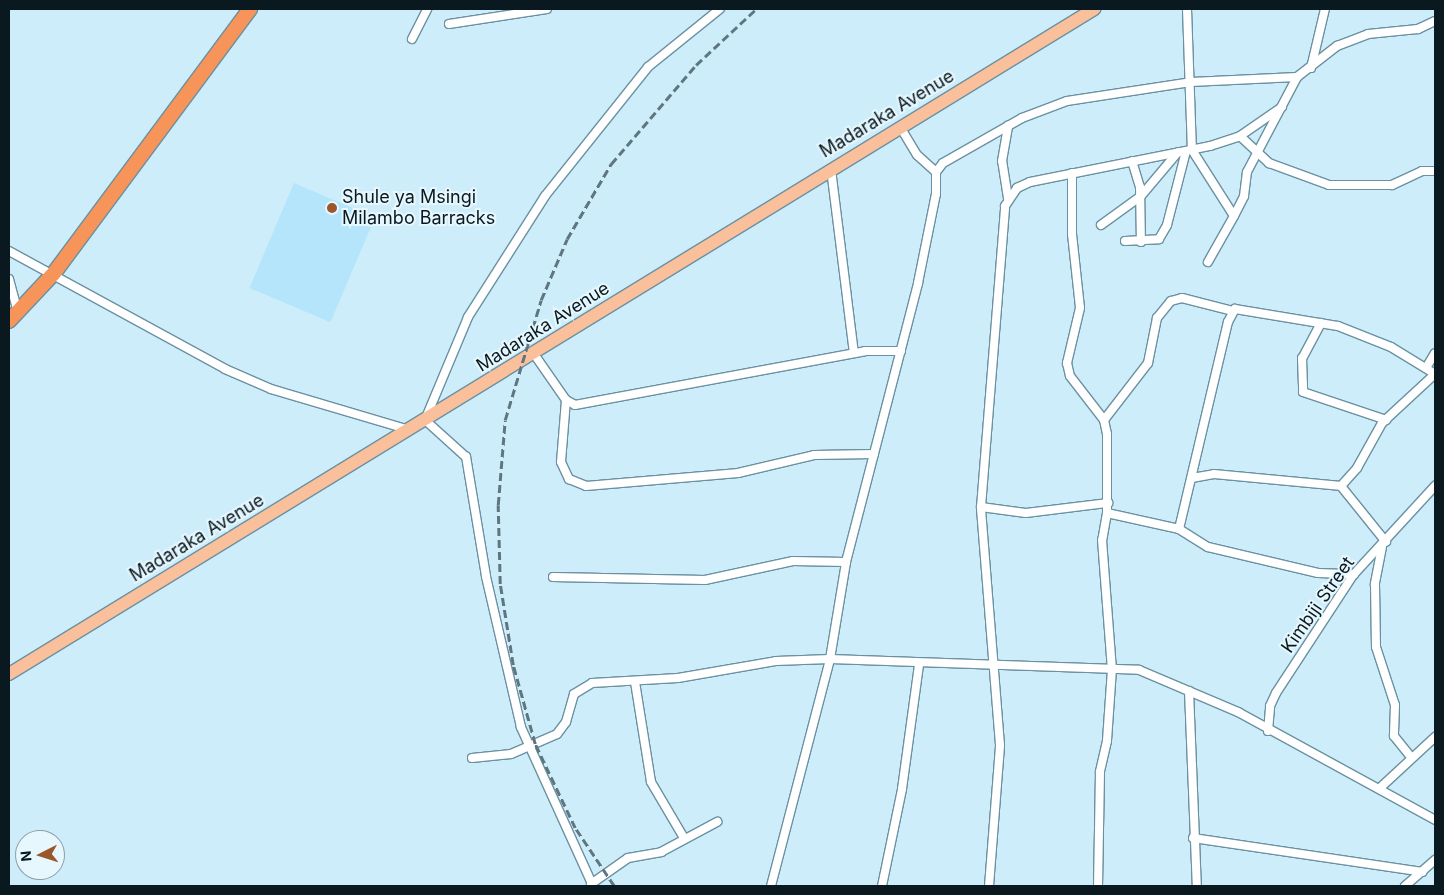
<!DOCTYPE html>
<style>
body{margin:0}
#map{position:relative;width:1444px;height:895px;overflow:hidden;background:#cdedfb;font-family:Inter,sans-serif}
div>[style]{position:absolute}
.built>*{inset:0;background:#b4e5fa;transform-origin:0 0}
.roads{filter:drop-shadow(1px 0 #6b91a1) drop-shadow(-1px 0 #6b91a1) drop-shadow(0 1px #6b91a1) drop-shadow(0 -1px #6b91a1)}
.street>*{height:8px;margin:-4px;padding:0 4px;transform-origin:4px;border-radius:4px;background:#fff}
.primary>*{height:12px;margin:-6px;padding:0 6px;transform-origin:6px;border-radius:6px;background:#fabf9b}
.highway>*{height:14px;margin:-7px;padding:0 7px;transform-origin:7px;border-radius:7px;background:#f79459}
.rail>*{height:2.5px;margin-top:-1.25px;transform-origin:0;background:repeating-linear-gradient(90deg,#5f757f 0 8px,transparent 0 12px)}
.dots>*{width:14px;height:14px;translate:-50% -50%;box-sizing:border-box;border:2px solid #e7f7fe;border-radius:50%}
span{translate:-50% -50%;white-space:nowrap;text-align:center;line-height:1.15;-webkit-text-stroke:4px #e7f7fe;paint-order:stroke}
.street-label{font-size:18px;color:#0a191f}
.poi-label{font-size:18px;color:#0a191f}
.left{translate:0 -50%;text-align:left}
.frame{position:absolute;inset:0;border:10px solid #0a191f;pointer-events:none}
.north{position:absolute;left:15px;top:830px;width:50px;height:50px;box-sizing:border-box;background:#e7f7fe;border:1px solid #8f9ea5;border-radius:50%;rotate:265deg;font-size:14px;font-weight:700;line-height:20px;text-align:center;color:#0a191f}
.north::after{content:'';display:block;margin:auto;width:18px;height:22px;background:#9b562a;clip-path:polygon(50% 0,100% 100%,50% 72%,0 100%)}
</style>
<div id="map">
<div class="built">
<i style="left:294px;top:183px;width:88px;height:114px;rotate:23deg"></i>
</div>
<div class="roads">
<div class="street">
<i style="left:1187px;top:9px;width:141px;rotate:88deg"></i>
<i style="left:1192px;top:150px;width:78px;rotate:57.5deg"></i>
<i style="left:1234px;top:216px;width:53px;rotate:119.5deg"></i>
<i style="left:449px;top:24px;width:99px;rotate:-8.7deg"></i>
<i style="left:412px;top:39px;width:34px;rotate:-63deg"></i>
<i style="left:1311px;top:68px;width:61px;rotate:-76.7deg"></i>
<i style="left:1240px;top:136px;width:40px;rotate:43deg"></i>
<i style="left:1269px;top:163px;width:64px;rotate:20.1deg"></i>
<i style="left:1329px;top:185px;width:63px"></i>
<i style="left:1392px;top:185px;width:33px;rotate:-25deg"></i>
<i style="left:1422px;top:171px;width:13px"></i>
<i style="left:1132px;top:161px;width:27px;rotate:73deg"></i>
<i style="left:1140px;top:187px;width:55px;rotate:89deg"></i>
<i style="left:831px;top:169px;width:185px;rotate:82.9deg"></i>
<i style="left:936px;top:172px;width:11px;rotate:-52deg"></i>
<i style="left:943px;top:163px;width:91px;rotate:-29.7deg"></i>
<i style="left:1022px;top:118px;width:48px;rotate:-20.7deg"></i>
<i style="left:1067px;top:101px;width:125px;rotate:-8.7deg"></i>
<i style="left:1191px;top:82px;width:106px;rotate:-2.7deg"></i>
<i style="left:1072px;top:173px;width:61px;rotate:90deg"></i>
<i style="left:1072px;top:234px;width:74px;rotate:83.8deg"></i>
<i style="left:1080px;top:308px;width:57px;rotate:103.3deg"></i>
<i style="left:1067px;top:363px;width:13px;rotate:77deg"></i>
<i style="left:1070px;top:376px;width:56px;rotate:52.3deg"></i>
<i style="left:1104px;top:420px;width:14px;rotate:78deg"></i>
<i style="left:1107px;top:434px;width:79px;rotate:90deg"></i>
<i style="left:1107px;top:513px;width:27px;rotate:100deg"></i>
<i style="left:1102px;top:540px;width:129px;rotate:85.6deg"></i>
<i style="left:1112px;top:669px;width:72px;rotate:94deg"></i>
<i style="left:1107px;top:741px;width:32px;rotate:103deg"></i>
<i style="left:1100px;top:772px;width:114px;rotate:91deg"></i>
<i style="left:1008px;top:198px;width:37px;rotate:-99deg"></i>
<i style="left:1002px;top:161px;width:36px;rotate:-80deg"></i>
<i style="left:1234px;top:216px;width:22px;rotate:-63deg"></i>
<i style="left:1244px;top:196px;width:24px;rotate:-83deg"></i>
<i style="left:1247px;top:172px;width:107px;rotate:-62.2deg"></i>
<i style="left:1297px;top:77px;width:51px;rotate:-37.8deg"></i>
<i style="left:1337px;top:46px;width:33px;rotate:-21deg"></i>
<i style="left:1368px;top:34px;width:50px;rotate:-5.7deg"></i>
<i style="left:1418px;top:29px;width:19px;rotate:-25deg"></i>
<i style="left:1101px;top:225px;width:49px;rotate:-35.9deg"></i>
<i style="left:1141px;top:196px;width:57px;rotate:-49.9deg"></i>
<i style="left:1125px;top:241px;width:34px;rotate:-3deg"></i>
<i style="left:1159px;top:239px;width:16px;rotate:-60deg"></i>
<i style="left:1167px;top:225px;width:76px;rotate:-75.6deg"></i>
<i style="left:9px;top:251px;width:246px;rotate:28.6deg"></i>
<i style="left:225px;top:369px;width:50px;rotate:23.5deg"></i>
<i style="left:271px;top:389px;width:144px;rotate:16.5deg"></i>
<i style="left:9px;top:279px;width:31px;rotate:75deg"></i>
<i style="left:1321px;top:323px;width:40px;rotate:118deg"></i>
<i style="left:1302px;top:358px;width:34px;rotate:88deg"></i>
<i style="left:1303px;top:392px;width:88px;rotate:18.6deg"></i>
<i style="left:534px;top:354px;width:56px;rotate:55.2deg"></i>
<i style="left:566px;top:400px;width:10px;rotate:29deg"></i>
<i style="left:575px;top:405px;width:295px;rotate:-10.5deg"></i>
<i style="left:865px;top:351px;width:36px"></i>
<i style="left:1426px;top:368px;width:17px;rotate:-59deg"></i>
<i style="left:566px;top:400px;width:62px;rotate:94.6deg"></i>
<i style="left:561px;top:462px;width:19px;rotate:65deg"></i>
<i style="left:569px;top:479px;width:18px;rotate:22deg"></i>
<i style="left:586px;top:486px;width:153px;rotate:-4.9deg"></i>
<i style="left:738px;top:473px;width:78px;rotate:-13.3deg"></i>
<i style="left:814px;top:455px;width:60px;rotate:-1deg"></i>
<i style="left:1104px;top:420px;width:72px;rotate:-52.3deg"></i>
<i style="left:1148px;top:363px;width:46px;rotate:-78.7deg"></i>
<i style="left:1157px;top:318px;width:22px;rotate:-51deg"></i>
<i style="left:1171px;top:301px;width:11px;rotate:-15deg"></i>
<i style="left:1182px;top:298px;width:53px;rotate:14.3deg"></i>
<i style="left:1192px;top:478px;width:22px;rotate:-10deg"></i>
<i style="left:1214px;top:474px;width:128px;rotate:5.4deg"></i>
<i style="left:981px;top:507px;width:45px;rotate:7.6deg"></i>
<i style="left:1026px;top:513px;width:83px;rotate:-7deg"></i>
<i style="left:1107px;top:513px;width:74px;rotate:12.5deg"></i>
<i style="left:1179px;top:529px;width:34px;rotate:32deg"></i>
<i style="left:1208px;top:547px;width:113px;rotate:13.3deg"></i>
<i style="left:1318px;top:573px;width:36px;rotate:2deg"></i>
<i style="left:1179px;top:529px;width:213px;rotate:-76.7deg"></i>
<i style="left:1228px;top:322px;width:15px;rotate:-62deg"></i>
<i style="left:1235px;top:309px;width:104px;rotate:9.4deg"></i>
<i style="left:1338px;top:326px;width:57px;rotate:21.6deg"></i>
<i style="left:1391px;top:347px;width:52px;rotate:31.5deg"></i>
<i style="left:1386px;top:542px;width:72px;rotate:-128.8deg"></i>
<i style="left:1341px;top:486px;width:24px;rotate:-48deg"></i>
<i style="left:1357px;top:468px;width:51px;rotate:-60.9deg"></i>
<i style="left:1382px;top:423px;width:72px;rotate:-42.8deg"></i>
<i style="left:1382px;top:547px;width:38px;rotate:101deg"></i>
<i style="left:1375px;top:584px;width:63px;rotate:89.1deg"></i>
<i style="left:1376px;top:647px;width:61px;rotate:71.9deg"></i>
<i style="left:1395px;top:705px;width:31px;rotate:92deg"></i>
<i style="left:1394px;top:736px;width:26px;rotate:51deg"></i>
<i style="left:553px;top:577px;width:152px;rotate:1.1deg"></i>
<i style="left:705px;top:580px;width:90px;rotate:-12.2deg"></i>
<i style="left:793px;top:561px;width:53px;rotate:1.1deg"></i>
<i style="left:635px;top:682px;width:101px;rotate:80.9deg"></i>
<i style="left:651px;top:782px;width:65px;rotate:59.5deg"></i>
<i style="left:1189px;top:691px;width:195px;rotate:87.7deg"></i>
<i style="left:1268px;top:731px;width:25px;rotate:-85deg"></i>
<i style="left:1270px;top:706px;width:14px;rotate:-65deg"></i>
<i style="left:1276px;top:693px;width:142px;rotate:-56.8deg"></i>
<i style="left:1354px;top:574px;width:120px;rotate:-47.4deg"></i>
<i style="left:472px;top:758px;width:39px;rotate:-6deg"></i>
<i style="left:511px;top:754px;width:50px;rotate:-23.5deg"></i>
<i style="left:557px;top:734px;width:15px;rotate:-53deg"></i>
<i style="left:566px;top:722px;width:29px;rotate:-74deg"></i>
<i style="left:574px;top:694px;width:21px;rotate:-31deg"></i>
<i style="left:592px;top:683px;width:86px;rotate:-3.3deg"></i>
<i style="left:678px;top:678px;width:99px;rotate:-9.8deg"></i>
<i style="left:776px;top:661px;width:54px;rotate:-2.1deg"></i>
<i style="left:830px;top:659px;width:309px;rotate:2deg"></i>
<i style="left:1139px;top:670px;width:108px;rotate:23deg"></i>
<i style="left:1238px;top:712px;width:225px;rotate:28.7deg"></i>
<i style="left:1381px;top:787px;width:74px;rotate:-42.8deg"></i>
<i style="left:1193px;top:838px;width:232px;rotate:8.4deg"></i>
<i style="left:591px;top:884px;width:45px;rotate:-35.1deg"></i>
<i style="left:628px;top:858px;width:34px;rotate:-10deg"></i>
<i style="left:661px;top:852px;width:64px;rotate:-28.2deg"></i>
<i style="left:593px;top:886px;width:175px;rotate:-114.4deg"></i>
<i style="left:521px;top:727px;width:155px;rotate:-103.1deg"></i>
<i style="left:486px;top:576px;width:121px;rotate:-99.5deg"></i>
<i style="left:466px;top:457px;width:55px;rotate:-137.9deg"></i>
<i style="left:425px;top:420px;width:112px;rotate:-67.3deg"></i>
<i style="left:468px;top:317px;width:143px;rotate:-57.5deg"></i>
<i style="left:545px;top:196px;width:165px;rotate:-51.4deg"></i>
<i style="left:648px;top:67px;width:92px;rotate:-38.9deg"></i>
<i style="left:771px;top:886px;width:235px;rotate:-75.4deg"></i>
<i style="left:830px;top:659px;width:98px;rotate:-80.6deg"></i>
<i style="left:846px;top:562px;width:288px;rotate:-75.5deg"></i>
<i style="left:918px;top:283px;width:91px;rotate:-78.6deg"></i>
<i style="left:936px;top:194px;width:22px;rotate:-90deg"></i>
<i style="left:936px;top:172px;width:25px;rotate:-138deg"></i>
<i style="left:917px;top:155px;width:33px;rotate:-121deg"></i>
<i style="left:882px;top:886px;width:99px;rotate:-78.3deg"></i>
<i style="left:902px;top:789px;width:125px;rotate:-82.2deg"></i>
<i style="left:989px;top:886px;width:141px;rotate:-85.5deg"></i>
<i style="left:1000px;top:745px;width:239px;rotate:-94.6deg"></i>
<i style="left:981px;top:507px;width:302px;rotate:-85.4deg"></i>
<i style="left:1005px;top:206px;width:22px;rotate:-56deg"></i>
<i style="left:1017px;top:188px;width:14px;rotate:-25deg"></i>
<i style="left:1030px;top:182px;width:184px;rotate:-11.3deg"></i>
<i style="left:1210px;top:146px;width:32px;rotate:-18deg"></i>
<i style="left:1240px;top:136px;width:51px;rotate:-34.6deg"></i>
<i style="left:1405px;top:886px;width:40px;rotate:-41deg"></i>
</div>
<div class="primary">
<i style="left:9px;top:674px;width:1273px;rotate:-31.5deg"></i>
</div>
<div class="highway">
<i style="left:9px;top:321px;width:66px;rotate:-46.8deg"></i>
<i style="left:54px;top:273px;width:329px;rotate:-53.4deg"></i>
</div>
</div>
<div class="rail">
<i style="left:614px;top:886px;width:70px;rotate:-123.9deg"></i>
<i style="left:575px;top:828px;width:93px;rotate:-115.5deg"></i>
<i style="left:535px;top:744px;width:82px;rotate:-105.6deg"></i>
<i style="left:513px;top:665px;width:82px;rotate:-99.1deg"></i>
<i style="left:500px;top:584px;width:79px;rotate:-91.5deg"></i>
<i style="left:498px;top:505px;width:85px;rotate:-85.3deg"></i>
<i style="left:505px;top:420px;width:125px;rotate:-73.3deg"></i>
<i style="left:541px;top:300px;width:66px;rotate:-66.9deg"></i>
<i style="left:567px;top:239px;width:87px;rotate:-59.6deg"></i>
<i style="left:611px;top:164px;width:130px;rotate:-49.4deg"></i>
<i style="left:696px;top:65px;width:82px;rotate:-43deg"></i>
</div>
<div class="dots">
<i style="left:332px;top:208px;background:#9b562a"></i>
</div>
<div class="street-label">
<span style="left:887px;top:114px;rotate:-31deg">Madaraka Avenue</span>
<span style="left:543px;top:327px;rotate:-32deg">Madaraka Avenue</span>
<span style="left:197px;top:538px;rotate:-31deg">Madaraka Avenue</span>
<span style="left:1318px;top:605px;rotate:-55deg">Kimbiji Street</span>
</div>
<div class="poi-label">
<span class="left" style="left:342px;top:208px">Shule ya Msingi<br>Milambo Barracks</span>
</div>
<div class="frame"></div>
<div class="north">N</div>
</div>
